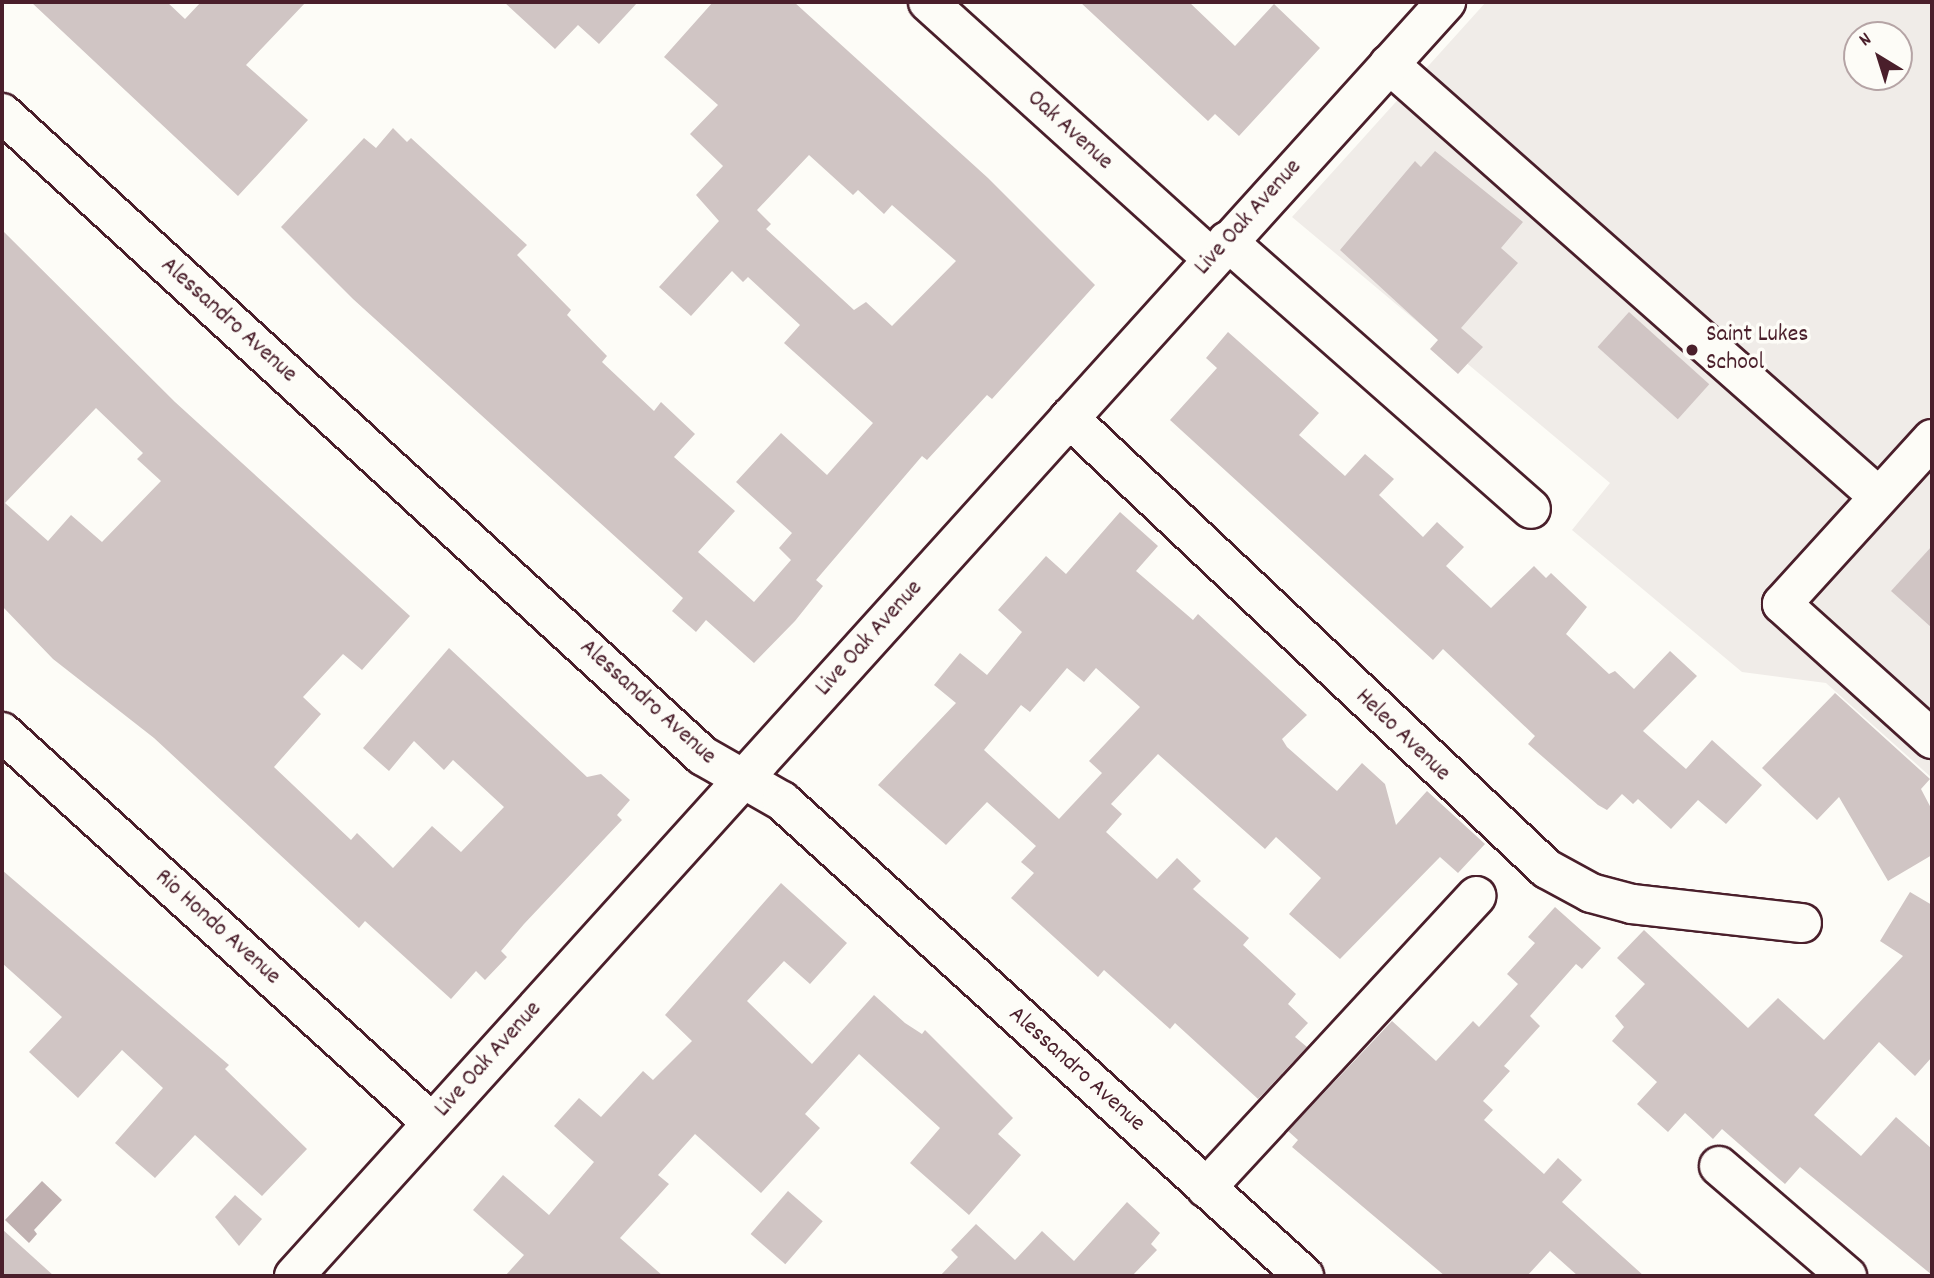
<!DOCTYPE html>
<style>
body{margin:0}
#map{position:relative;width:1934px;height:1278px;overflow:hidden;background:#fdfcf7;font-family:Dekko,sans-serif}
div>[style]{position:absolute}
.built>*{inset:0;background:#f0ece8}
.water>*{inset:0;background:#c0b1b1}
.building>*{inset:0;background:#d0c5c4;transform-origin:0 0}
.roads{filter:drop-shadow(2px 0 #4a1f2b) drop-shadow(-2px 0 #4a1f2b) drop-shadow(0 2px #4a1f2b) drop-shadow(0 -2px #4a1f2b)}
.minor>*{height:38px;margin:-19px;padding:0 19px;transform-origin:19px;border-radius:19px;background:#fdfcf7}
.dots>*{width:19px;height:19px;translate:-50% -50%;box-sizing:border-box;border:4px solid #fdfcf7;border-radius:50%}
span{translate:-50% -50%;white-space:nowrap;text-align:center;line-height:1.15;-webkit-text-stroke:7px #fdfcf7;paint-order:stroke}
.street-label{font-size:24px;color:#4a1f2b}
.poi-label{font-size:24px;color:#4a1f2b}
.left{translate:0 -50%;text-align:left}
.frame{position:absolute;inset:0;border:4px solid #4a1f2b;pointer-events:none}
.north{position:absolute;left:1843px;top:21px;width:70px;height:70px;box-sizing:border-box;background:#fdfcf7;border:2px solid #b5a4a5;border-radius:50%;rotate:322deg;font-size:19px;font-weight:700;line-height:28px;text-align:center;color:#4a1f2b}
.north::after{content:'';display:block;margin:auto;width:24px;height:32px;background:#4a1f2b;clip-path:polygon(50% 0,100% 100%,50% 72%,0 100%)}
</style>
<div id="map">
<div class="built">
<i style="clip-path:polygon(evenodd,1486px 2px,1932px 2px,1932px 778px,1826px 683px,1742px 672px,1572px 530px,1610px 483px,1292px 217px,1486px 2px,1857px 35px,1899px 35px,1899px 77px,1857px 77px,1857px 35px)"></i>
</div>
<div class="water">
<i style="clip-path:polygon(42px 1181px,62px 1200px,34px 1230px,37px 1234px,29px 1243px,5px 1220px)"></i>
</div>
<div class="building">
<i style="clip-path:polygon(31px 2px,167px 2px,185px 19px,201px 2px,306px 2px,246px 65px,308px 120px,238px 196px)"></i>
<i style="clip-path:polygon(504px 2px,638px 2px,599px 44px,578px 25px,555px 49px)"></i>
<i style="clip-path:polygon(evenodd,713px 2px,794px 2px,988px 178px,1095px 285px,992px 399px,987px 395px,927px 460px,922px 456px,816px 580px,823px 586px,795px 621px,754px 663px,706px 620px,696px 632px,672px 611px,683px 598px,353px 299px,281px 227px,364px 138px,376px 148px,393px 128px,407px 142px,411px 138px,527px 245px,517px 255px,571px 310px,567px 315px,607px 356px,602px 362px,654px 411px,661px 402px,695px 434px,674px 457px,735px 511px,698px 552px,754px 602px,791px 560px,779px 548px,792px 533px,736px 482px,781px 433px,827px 475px,873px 423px,784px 343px,800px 325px,748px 277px,743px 282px,732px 271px,691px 316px,659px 287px,719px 221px,696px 195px,723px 166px,690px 134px,718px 105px,664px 57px,713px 2px,809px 155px,853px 195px,858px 190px,884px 214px,892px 205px,956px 261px,892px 326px,866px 302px,854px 310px,766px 229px,771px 224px,757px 210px,809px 155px)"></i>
<i style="clip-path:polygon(1080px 2px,1189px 2px,1235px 46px,1274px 4px,1320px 48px,1239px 136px,1215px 114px,1208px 121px)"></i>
<i style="clip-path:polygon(1435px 151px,1523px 222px,1501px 248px,1518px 263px,1461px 328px,1483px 347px,1458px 374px,1430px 349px,1438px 340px,1340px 250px,1415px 161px,1421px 167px)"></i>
<i style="clip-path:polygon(evenodd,2px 230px,175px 402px,410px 616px,362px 670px,343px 654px,303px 697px,321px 714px,274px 767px,351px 840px,357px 833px,393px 868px,432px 826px,461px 852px,504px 807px,453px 760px,444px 770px,414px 741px,389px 771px,363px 748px,449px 648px,587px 777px,601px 774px,630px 800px,617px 815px,622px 820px,524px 924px,501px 951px,507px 957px,485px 980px,476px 971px,451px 999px,365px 921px,359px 928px,154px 738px,53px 659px,2px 606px,2px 230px,96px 408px,143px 453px,137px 459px,161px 481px,102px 542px,71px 515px,48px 541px,5px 503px,96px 408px)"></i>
<i style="left:1629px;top:312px;width:108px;height:47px;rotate:42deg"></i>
<i style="clip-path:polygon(1228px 332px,1319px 413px,1299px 435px,1345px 476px,1365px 454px,1394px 479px,1379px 495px,1423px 537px,1437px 522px,1464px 547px,1446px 566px,1491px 608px,1534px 566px,1546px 578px,1551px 573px,1587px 607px,1566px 634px,1609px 674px,1615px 671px,1634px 689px,1670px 651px,1697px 676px,1643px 731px,1686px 769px,1712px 740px,1762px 785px,1726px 824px,1698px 800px,1671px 829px,1638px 799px,1633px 804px,1622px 794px,1607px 810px,1598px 805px,1528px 744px,1535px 736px,1443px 649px,1433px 660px,1170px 420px,1217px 368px,1206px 358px)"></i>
<i style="clip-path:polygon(evenodd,1120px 512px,1158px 546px,1136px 571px,1193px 620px,1198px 614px,1307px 715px,1282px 739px,1287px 747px,1337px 791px,1362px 763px,1385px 784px,1396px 825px,1427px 791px,1485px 844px,1458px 873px,1440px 857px,1340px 959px,1289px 914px,1321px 878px,1276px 837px,1265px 849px,1158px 754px,1111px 804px,1122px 814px,1106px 832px,1157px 879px,1177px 858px,1201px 881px,1193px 889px,1249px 938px,1243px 945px,1296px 994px,1288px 1004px,1308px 1023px,1295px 1037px,1307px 1047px,1258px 1099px,1175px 1023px,1170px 1029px,1104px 970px,1098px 977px,1011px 898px,1034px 873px,1021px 862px,1036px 846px,987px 802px,946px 845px,878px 785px,956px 703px,934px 685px,960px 653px,987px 675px,1022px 632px,998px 610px,1046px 556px,1066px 574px,1120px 512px,1067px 668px,1084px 682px,1096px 668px,1140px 707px,1089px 761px,1102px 773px,1059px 819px,984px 750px,1021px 705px,1030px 712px,1067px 668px)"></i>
<i style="clip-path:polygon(1932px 546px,1932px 628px,1891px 591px)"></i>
<i style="clip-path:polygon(1835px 693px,1930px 779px,1921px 789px,1932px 810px,1932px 855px,1888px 881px,1839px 797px,1817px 820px,1762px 768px)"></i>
<i style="clip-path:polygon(2px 870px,229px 1065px,225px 1069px,307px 1149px,262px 1196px,195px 1135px,155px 1178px,115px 1143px,163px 1088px,122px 1050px,78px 1098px,29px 1052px,62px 1017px,2px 963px)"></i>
<i style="clip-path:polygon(781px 883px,847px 943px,810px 984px,784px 961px,747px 1001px,812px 1064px,874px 995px,905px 1023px,922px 1034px,925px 1030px,1013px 1118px,998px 1134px,1021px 1155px,969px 1215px,910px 1163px,940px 1128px,859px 1054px,805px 1114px,820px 1128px,761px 1193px,695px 1134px,658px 1175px,669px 1184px,620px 1238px,663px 1276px,505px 1276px,524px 1255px,473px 1210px,503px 1175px,549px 1215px,594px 1162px,554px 1126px,579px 1098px,601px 1117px,643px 1071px,653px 1080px,692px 1041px,665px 1015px)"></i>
<i style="clip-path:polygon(1910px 892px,1932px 905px,1932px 1057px,1915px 1076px,1879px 1042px,1814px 1115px,1861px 1156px,1896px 1117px,1932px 1149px,1932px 1275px,1800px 1167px,1785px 1184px,1722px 1129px,1713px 1139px,1685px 1113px,1668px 1132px,1637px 1104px,1657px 1082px,1612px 1041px,1624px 1027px,1615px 1016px,1645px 984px,1617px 958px,1644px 930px,1748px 1028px,1778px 998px,1824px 1040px,1903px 956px,1880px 941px)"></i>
<i style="clip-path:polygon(1555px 907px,1601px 948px,1582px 969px,1576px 964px,1530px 1016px,1540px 1026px,1504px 1066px,1510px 1071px,1483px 1101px,1493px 1110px,1484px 1120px,1544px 1174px,1558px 1158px,1582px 1180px,1562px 1202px,1644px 1276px,1578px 1276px,1550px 1251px,1527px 1276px,1445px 1276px,1292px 1147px,1298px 1140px,1288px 1131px,1392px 1021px,1436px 1061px,1473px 1021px,1479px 1027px,1518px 984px,1507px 974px,1535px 943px,1528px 937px)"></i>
<i style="left:788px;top:1191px;width:46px;height:57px;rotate:41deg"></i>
<i style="clip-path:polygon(235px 1195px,262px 1219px,239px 1246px,215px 1217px)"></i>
<i style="clip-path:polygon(1127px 1202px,1160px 1233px,1151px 1244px,1157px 1250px,1132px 1276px,940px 1276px,958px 1257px,951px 1250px,976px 1224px,1015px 1260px,1042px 1231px,1074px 1261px)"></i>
<i style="clip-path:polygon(2px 1229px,54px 1276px,2px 1276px)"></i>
</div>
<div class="roads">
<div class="minor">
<i style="left:928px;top:2px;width:383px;rotate:42.1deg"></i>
<i style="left:1389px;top:64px;width:652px;rotate:41.46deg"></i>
<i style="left:2px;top:113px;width:951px;rotate:42.53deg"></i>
<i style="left:703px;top:756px;width:91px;rotate:29.7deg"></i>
<i style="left:782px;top:801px;width:706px;rotate:42.3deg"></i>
<i style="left:1227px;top:241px;width:405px;rotate:41.4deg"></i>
<i style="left:1069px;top:418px;width:657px;rotate:43.34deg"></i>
<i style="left:1547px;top:869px;width:50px;rotate:28.6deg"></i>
<i style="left:1591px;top:893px;width:42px;rotate:15deg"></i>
<i style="left:1632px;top:904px;width:171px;rotate:6.4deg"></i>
<i style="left:1932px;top:439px;width:223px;rotate:132.3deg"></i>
<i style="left:1782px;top:604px;width:202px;rotate:42deg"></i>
<i style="left:2px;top:732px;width:581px;rotate:42.28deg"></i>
<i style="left:1719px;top:1166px;width:169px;rotate:40.7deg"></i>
<i style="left:1206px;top:1188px;width:398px;rotate:-47.2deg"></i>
<i style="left:294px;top:1276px;width:1718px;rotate:-47.88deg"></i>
</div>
</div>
<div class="dots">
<i style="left:1692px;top:350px;background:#4a1f2b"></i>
</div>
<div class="street-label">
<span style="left:1069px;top:131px;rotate:42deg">Oak Avenue</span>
<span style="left:1249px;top:218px;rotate:-48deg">Live Oak Avenue</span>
<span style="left:228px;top:321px;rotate:42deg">Alessandro Avenue</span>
<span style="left:870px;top:639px;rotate:-48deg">Live Oak Avenue</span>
<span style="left:647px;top:703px;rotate:42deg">Alessandro Avenue</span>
<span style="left:1402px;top:736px;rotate:44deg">Heleo Avenue</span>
<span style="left:217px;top:928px;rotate:42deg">Rio Hondo Avenue</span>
<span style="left:489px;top:1060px;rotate:-48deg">Live Oak Avenue</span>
<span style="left:1076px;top:1070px;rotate:42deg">Alessandro Avenue</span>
</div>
<div class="poi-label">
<span class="left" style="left:1706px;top:350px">Saint Lukes<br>School</span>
</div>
<div class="frame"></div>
<div class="north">N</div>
</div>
